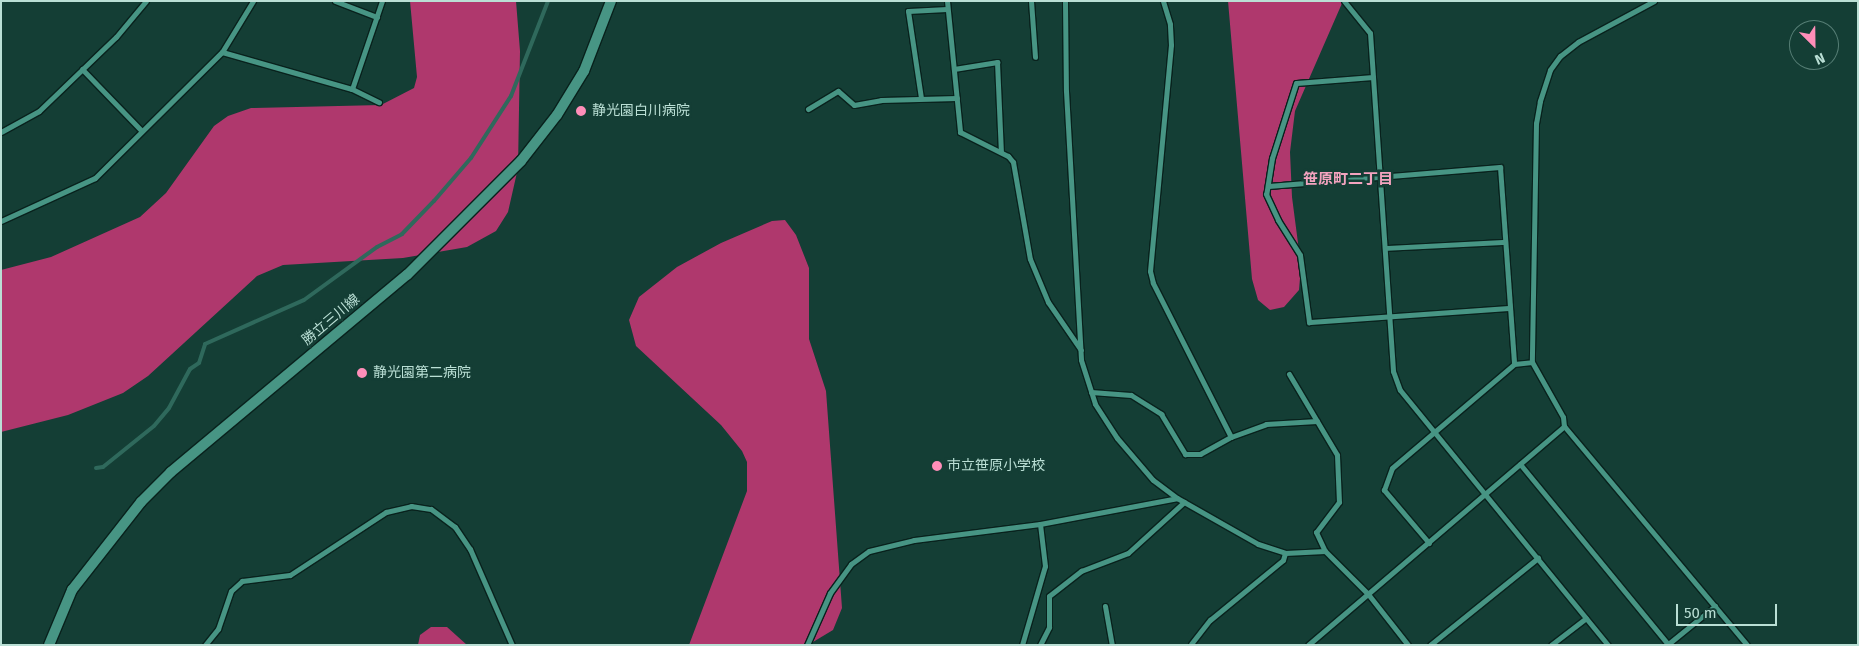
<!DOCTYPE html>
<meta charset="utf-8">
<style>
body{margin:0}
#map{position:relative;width:1859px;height:646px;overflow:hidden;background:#143e35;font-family:"Fira Sans","Noto Sans JP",sans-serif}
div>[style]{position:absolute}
.forest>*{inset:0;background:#af386d}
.stream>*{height:4px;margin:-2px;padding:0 2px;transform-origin:2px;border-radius:2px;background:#2f695c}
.roads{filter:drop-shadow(1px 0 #09221d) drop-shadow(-1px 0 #09221d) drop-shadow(0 1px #09221d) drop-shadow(0 -1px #09221d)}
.street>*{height:5px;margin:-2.5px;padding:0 2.5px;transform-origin:2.5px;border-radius:2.5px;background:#479584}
.secondary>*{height:10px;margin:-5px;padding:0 5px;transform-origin:5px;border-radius:5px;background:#479584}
.dots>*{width:14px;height:14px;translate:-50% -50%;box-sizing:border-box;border:2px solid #143e35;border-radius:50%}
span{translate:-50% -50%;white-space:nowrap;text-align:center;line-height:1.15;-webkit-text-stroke:5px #143e35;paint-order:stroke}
.poi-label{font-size:14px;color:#badfd5}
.left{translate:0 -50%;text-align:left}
.street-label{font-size:14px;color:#badfd5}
.neighbourhood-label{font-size:15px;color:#f3a3bf;font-weight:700}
.frame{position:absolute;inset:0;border:2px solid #badfd5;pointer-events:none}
.north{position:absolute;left:1789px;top:20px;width:50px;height:50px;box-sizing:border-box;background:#143e35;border:1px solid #567e75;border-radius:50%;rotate:157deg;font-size:14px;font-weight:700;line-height:20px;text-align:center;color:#badfd5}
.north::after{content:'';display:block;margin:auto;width:18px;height:22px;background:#ff8eb9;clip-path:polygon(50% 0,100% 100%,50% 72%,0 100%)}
.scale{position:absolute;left:1676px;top:604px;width:101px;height:22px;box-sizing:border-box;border:2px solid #badfd5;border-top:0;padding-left:6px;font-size:15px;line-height:18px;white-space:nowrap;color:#badfd5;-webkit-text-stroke:4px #143e35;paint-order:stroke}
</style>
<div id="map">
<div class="forest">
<i style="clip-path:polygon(410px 1px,516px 1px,520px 51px,518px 168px,508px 212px,496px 231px,467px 247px,403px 258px,283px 265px,257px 276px,148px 376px,123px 393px,68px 415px,1px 432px,1px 270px,51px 257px,140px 217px,166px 193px,214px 126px,228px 116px,251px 108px,381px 105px,414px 88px,417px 77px)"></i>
<i style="clip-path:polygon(1228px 1px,1343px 1px,1295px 111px,1290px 152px,1292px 197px,1301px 266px,1299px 290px,1284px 307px,1270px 310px,1258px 300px,1252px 279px)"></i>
<i style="clip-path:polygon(785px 220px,796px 235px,809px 268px,809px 339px,826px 391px,842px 608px,833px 630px,808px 645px,689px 645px,747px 491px,747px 462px,742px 451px,721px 425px,636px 346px,629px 320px,639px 297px,677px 267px,721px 243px,772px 221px)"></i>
<i style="clip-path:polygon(431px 627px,447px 627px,467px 645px,418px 645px,420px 635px)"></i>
</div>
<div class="stream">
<i style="left:96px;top:468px;width:7px;rotate:-8deg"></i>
<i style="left:103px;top:467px;width:65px;rotate:-38.8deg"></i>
<i style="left:154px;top:426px;width:23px;rotate:-50deg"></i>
<i style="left:169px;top:408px;width:44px;rotate:-61.7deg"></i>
<i style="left:190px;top:369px;width:11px;rotate:-34deg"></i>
<i style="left:199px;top:363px;width:20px;rotate:-72deg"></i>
<i style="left:205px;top:344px;width:108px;rotate:-24deg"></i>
<i style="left:304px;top:300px;width:90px;rotate:-36deg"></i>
<i style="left:377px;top:247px;width:28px;rotate:-27deg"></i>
<i style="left:402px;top:234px;width:46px;rotate:-45.9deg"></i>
<i style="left:434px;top:201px;width:57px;rotate:-49.3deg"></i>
<i style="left:471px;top:158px;width:74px;rotate:-57.2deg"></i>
<i style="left:511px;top:96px;width:102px;rotate:-68.7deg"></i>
</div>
<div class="roads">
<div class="street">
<i style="left:335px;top:1px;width:45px;rotate:20.9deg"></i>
<i style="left:947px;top:1px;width:132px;rotate:84.3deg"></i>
<i style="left:960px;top:132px;width:54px;rotate:26.6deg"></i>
<i style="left:1008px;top:156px;width:8px;rotate:50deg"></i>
<i style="left:1013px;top:162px;width:98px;rotate:80.1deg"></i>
<i style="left:1030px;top:259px;width:47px;rotate:67.3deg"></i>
<i style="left:1048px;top:302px;width:58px;rotate:55.5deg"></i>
<i style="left:1031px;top:1px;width:56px;rotate:85.9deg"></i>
<i style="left:1065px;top:1px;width:90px;rotate:89.4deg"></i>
<i style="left:1066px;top:91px;width:269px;rotate:86.8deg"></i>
<i style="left:1081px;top:360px;width:46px;rotate:72.3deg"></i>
<i style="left:1095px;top:404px;width:40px;rotate:57.1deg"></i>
<i style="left:1117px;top:438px;width:55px;rotate:49.4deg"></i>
<i style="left:1153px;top:480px;width:30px;rotate:37deg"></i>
<i style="left:1177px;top:498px;width:93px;rotate:29.6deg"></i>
<i style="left:1258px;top:544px;width:28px;rotate:18deg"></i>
<i style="left:1285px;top:553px;width:40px;rotate:-2.9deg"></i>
<i style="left:1325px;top:551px;width:61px;rotate:45deg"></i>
<i style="left:1368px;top:594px;width:65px;rotate:51.9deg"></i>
<i style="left:1344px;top:1px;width:41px;rotate:50.9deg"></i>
<i style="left:1370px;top:33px;width:339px;rotate:86.1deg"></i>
<i style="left:1393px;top:371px;width:20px;rotate:70deg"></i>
<i style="left:1400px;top:390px;width:329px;rotate:50.8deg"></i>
<i style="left:1654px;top:1px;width:86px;rotate:151.7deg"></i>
<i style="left:1578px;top:42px;width:23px;rotate:142deg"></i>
<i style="left:1560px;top:56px;width:17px;rotate:126deg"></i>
<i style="left:1550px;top:70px;width:33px;rotate:108deg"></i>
<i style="left:1540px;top:101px;width:22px;rotate:100deg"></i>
<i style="left:1536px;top:123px;width:239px;rotate:91deg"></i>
<i style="left:1532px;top:362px;width:63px;rotate:60.6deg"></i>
<i style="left:1563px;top:417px;width:9px;rotate:84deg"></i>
<i style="left:1564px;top:426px;width:285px;rotate:50.1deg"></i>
<i style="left:222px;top:52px;width:135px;rotate:15.9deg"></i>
<i style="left:352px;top:89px;width:30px;rotate:26deg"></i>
<i style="left:82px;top:69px;width:85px;rotate:46deg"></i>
<i style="left:954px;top:69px;width:44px;rotate:-9.2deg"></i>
<i style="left:997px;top:62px;width:90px;rotate:87.5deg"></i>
<i style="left:1373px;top:77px;width:77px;rotate:175.5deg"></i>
<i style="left:1296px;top:83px;width:79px;rotate:107.7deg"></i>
<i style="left:1272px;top:158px;width:36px;rotate:99deg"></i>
<i style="left:1266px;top:194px;width:29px;rotate:65deg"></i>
<i style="left:1278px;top:220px;width:41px;rotate:57.8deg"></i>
<i style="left:1300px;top:255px;width:68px;rotate:82.3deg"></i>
<i style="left:1309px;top:322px;width:201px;rotate:-4deg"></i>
<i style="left:352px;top:89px;width:93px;rotate:-71.2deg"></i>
<i style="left:921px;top:98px;width:88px;rotate:-98.5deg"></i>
<i style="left:908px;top:11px;width:39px;rotate:-3deg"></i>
<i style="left:808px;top:109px;width:35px;rotate:-31deg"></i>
<i style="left:838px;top:91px;width:21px;rotate:41deg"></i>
<i style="left:854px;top:105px;width:27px;rotate:-10deg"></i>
<i style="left:881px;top:100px;width:76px;rotate:-1.5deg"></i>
<i style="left:1px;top:132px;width:43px;rotate:-28.9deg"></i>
<i style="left:39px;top:111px;width:107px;rotate:-43.9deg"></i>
<i style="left:116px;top:37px;width:47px;rotate:-50.2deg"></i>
<i style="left:1268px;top:186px;width:233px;rotate:-4.7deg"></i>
<i style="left:1500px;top:167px;width:197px;rotate:85.9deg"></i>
<i style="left:1px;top:221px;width:103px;rotate:-24.6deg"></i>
<i style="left:95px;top:178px;width:179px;rotate:-44.8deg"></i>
<i style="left:222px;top:52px;width:60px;rotate:-58.7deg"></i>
<i style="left:1385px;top:248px;width:120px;rotate:-2.9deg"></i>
<i style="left:1289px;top:374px;width:94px;rotate:59.3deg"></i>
<i style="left:1337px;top:455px;width:47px;rotate:87.6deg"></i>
<i style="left:1339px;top:502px;width:38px;rotate:127deg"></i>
<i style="left:1316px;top:532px;width:21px;rotate:65deg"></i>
<i style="left:1091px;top:392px;width:40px;rotate:4.3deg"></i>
<i style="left:1131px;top:395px;width:36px;rotate:32deg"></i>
<i style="left:1161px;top:414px;width:47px;rotate:59deg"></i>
<i style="left:1185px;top:454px;width:15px"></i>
<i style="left:1200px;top:454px;width:35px;rotate:-29deg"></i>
<i style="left:1231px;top:437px;width:173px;rotate:-116.9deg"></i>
<i style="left:1153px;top:283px;width:12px;rotate:-104deg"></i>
<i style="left:1150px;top:271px;width:227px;rotate:-84.7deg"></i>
<i style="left:1171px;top:45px;width:21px;rotate:-93deg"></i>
<i style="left:1170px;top:24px;width:24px;rotate:-107deg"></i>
<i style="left:1231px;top:437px;width:37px;rotate:-20deg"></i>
<i style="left:1266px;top:424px;width:51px;rotate:-3.4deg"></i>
<i style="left:1520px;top:464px;width:233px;rotate:50.6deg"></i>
<i style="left:1429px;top:543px;width:70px;rotate:-130.3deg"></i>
<i style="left:1384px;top:490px;width:23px;rotate:-70deg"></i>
<i style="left:1392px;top:468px;width:160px;rotate:-40.4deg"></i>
<i style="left:1514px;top:364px;width:18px;rotate:-6deg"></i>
<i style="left:1105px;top:606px;width:40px;rotate:80deg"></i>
<i style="left:1191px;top:644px;width:31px;rotate:-52deg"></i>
<i style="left:1210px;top:620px;width:94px;rotate:-39.4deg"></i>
<i style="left:1283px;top:560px;width:7px;rotate:-74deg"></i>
<i style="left:205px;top:645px;width:21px;rotate:-51deg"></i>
<i style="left:218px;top:629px;width:40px;rotate:-71.1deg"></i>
<i style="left:231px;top:591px;width:15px;rotate:-42deg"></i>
<i style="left:242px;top:581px;width:48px;rotate:-7.1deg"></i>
<i style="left:290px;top:575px;width:115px;rotate:-33.3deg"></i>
<i style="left:386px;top:512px;width:26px;rotate:-13deg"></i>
<i style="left:411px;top:506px;width:20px;rotate:9deg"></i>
<i style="left:431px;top:509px;width:30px;rotate:37deg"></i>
<i style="left:455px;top:527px;width:27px;rotate:56deg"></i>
<i style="left:470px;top:549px;width:105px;rotate:66.4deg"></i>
<i style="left:807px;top:645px;width:57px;rotate:-66.1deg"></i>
<i style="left:830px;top:593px;width:36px;rotate:-54deg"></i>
<i style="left:851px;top:564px;width:22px;rotate:-36deg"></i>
<i style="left:869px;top:551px;width:46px;rotate:-13.7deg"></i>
<i style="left:914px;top:540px;width:127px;rotate:-7.2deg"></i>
<i style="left:1040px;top:524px;width:139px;rotate:-10.7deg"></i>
<i style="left:1022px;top:645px;width:82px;rotate:-73.8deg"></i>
<i style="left:1045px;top:566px;width:42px;rotate:-96.8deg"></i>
<i style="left:1040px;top:645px;width:20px;rotate:-63deg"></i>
<i style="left:1049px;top:627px;width:31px;rotate:-90deg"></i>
<i style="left:1049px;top:596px;width:41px;rotate:-38deg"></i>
<i style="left:1081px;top:571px;width:50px;rotate:-21deg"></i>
<i style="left:1128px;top:553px;width:76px;rotate:-42.3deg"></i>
<i style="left:1308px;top:645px;width:337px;rotate:-40.5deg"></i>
<i style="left:1430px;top:645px;width:139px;rotate:-38.9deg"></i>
<i style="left:1551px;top:645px;width:44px;rotate:-37.6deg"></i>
<i style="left:1667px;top:645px;width:62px;rotate:-39.1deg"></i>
</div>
<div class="secondary">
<i style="left:49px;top:645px;width:60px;rotate:-67.3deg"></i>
<i style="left:72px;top:590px;width:112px;rotate:-51.9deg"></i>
<i style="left:141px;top:502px;width:42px;rotate:-45deg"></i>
<i style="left:171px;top:472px;width:307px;rotate:-39.9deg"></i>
<i style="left:407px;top:275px;width:161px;rotate:-45deg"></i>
<i style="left:521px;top:161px;width:58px;rotate:-52deg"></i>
<i style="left:557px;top:115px;width:52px;rotate:-58.5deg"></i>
<i style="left:584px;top:71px;width:75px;rotate:-68.9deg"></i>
</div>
</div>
<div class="dots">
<i style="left:581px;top:111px;background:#ff8eb9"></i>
<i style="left:362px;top:373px;background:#ff8eb9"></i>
<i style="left:937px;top:466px;background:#ff8eb9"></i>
</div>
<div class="poi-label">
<span class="left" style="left:592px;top:111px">静光園白川病院</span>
<span class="left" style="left:373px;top:373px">静光園第二病院</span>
<span class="left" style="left:947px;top:466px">市立笹原小学校</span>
</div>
<div class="street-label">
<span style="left:331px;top:320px;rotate:-40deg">勝立三川線</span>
</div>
<div class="neighbourhood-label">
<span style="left:1348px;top:180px">笹原町二丁目</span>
</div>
<div class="frame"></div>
<div class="north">N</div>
<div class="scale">50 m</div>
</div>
